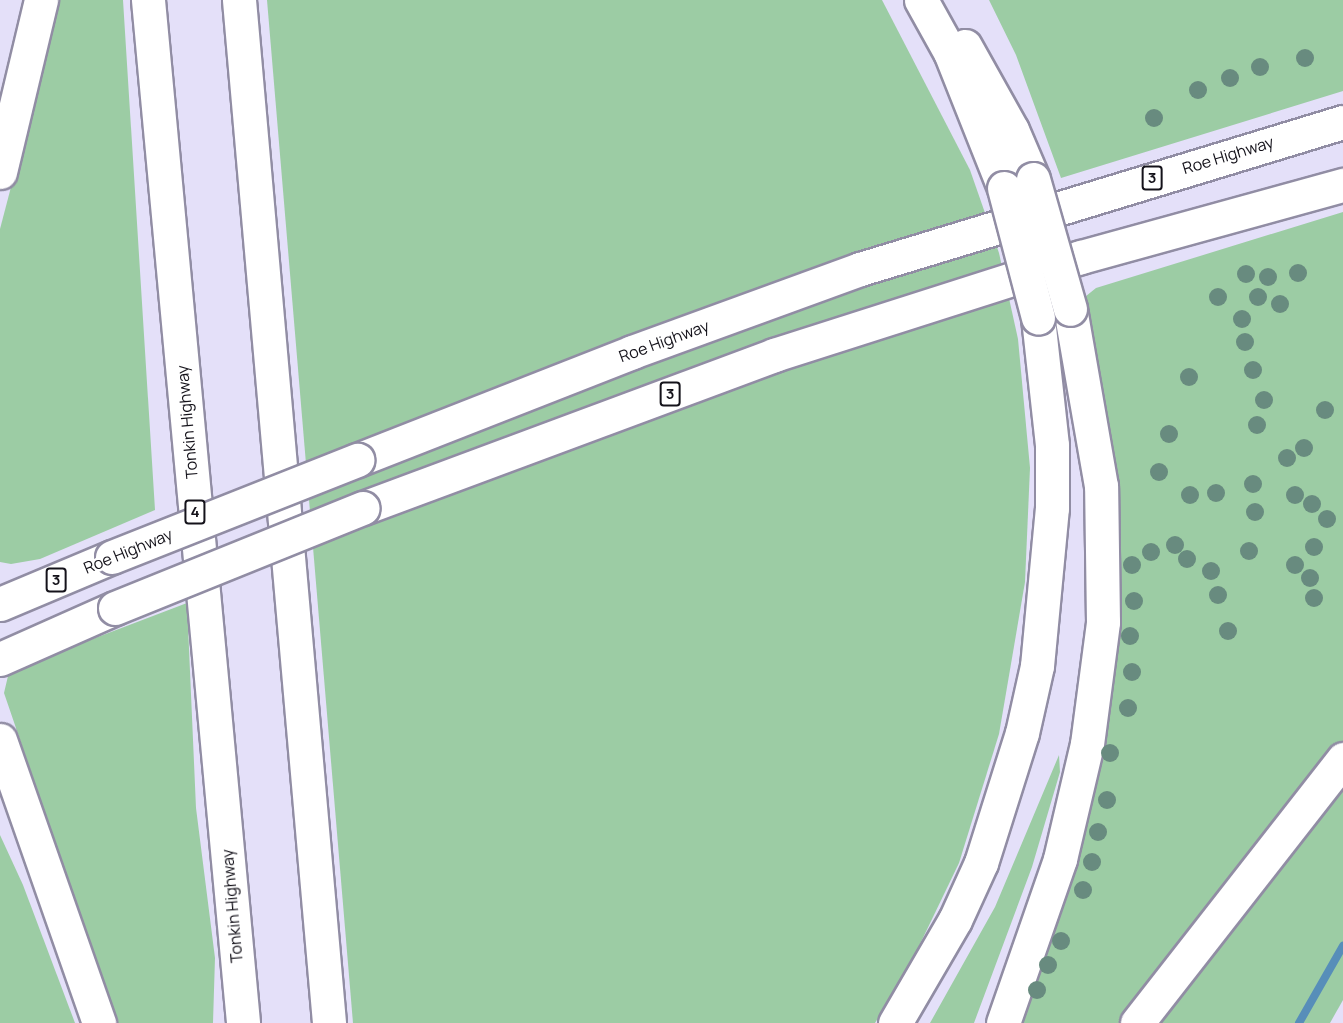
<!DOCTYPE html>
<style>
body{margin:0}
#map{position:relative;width:1343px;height:1023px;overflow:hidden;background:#e4e0f9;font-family:Manrope,sans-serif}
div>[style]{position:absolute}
.green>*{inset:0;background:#9ccca4}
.stream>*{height:8px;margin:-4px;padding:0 4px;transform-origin:4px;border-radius:4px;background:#578eb9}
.roads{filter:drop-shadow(2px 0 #918da4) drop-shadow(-2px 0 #918da4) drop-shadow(0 2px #918da4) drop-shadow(0 -2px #918da4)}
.motorway>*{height:33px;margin:-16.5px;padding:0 16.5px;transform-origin:16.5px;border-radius:16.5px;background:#fff}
.bridges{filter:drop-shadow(2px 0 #918da4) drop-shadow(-2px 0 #918da4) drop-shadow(0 2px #918da4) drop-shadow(0 -2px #918da4)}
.motorway-bridge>*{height:33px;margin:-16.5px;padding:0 16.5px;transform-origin:16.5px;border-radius:16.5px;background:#fff}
.trees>*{width:18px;height:18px;margin:-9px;border-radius:50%;background:#688b7f}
span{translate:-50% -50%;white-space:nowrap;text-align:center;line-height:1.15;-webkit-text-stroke:5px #fff;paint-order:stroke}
.shield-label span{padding:2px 4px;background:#fff;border:2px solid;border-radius:4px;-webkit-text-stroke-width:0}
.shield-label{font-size:15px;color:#14121a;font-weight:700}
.street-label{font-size:16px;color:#14121a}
</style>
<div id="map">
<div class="green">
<i style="clip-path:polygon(60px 0,123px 0,155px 510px,40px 559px,11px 564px,0 562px,0 229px)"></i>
<i style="clip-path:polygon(267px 0,882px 0,970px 170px,999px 253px,1018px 339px,1030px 468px,1025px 582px,999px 734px,959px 863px,907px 971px,875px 1023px,353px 1023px)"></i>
<i style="clip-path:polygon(989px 0,1343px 0,1343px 91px,1061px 178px,1016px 55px)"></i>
<i style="clip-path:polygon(1343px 212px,1343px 746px,1126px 1023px,1008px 1023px,1103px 622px,1070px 309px,1096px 288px)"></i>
<i style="clip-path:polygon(187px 603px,196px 808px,215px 958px,213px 1023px,117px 1023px,4px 693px,8px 676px,27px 664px)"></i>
<i style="clip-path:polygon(1059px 755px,1060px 772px,1032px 867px,974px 1023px,930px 1023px,995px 907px)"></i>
<i style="clip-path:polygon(1343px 789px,1343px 1000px,1330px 1023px,1160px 1023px)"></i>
<i style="clip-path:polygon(0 835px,23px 885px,75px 1023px,0 1023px)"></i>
</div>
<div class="stream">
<i style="left:1299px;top:1023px;width:89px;rotate:-60.3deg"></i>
</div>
<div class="roads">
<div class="motorway">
<i style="left:148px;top:0;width:1027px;rotate:84.69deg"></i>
<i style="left:239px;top:0;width:1027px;rotate:84.97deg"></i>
<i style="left:921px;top:0;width:60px;rotate:60.9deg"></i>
<i style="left:950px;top:52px;width:146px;rotate:68.3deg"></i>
<i style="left:965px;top:46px;width:96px;rotate:60.8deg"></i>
<i style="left:1012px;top:130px;width:53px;rotate:66.8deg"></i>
<i style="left:0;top:172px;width:177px;rotate:-76.6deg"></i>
<i style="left:357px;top:460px;width:295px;rotate:-21.4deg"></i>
<i style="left:632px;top:352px;width:243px;rotate:-20deg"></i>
<i style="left:860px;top:269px;width:505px;rotate:-16.93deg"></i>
<i style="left:363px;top:508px;width:439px;rotate:-20.4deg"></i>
<i style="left:774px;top:355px;width:322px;rotate:-17.7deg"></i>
<i style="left:1081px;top:257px;width:272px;rotate:-15.4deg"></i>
<i style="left:0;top:604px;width:121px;rotate:-22.8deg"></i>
<i style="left:0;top:659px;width:126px;rotate:-23.9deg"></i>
<i style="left:0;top:740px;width:300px;rotate:70.7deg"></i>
<i style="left:895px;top:1023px;width:119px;rotate:-59.8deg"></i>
<i style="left:955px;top:920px;width:63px;rotate:-65.5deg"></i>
<i style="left:981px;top:863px;width:136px;rotate:-72.5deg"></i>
<i style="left:1022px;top:733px;width:69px;rotate:-77.4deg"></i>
<i style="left:1037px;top:666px;width:159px;rotate:-84.6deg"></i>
<i style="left:1052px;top:508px;width:63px;rotate:-90deg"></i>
<i style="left:1052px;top:445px;width:128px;rotate:-96.3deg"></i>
<i style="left:1003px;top:1023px;width:174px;rotate:-70.8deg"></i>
<i style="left:1060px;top:859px;width:118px;rotate:-76.8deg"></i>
<i style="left:1087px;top:744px;width:123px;rotate:-82.5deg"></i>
<i style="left:1103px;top:622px;width:136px;rotate:-90.8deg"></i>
<i style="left:1101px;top:486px;width:180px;rotate:-99.9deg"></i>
<i style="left:1137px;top:1023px;width:335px;rotate:-52deg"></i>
</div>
</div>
<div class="bridges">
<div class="motorway-bridge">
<i style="left:1033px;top:179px;width:135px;rotate:74.1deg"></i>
<i style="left:1004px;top:188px;width:134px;rotate:75.3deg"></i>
<i style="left:112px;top:557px;width:264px;rotate:-21.6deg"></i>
<i style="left:115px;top:608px;width:267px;rotate:-22deg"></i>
</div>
</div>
<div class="trees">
<i style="left:1305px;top:58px"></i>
<i style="left:1260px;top:67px"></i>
<i style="left:1230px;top:78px"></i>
<i style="left:1198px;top:90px"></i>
<i style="left:1154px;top:118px"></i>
<i style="left:1298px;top:273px"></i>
<i style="left:1246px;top:274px"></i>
<i style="left:1268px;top:277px"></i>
<i style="left:1218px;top:297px"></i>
<i style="left:1258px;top:297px"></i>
<i style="left:1280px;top:304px"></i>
<i style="left:1242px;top:319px"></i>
<i style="left:1245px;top:342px"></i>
<i style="left:1253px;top:370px"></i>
<i style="left:1189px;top:377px"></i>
<i style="left:1264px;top:400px"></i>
<i style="left:1325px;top:410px"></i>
<i style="left:1257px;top:425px"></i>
<i style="left:1169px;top:434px"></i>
<i style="left:1304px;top:448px"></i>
<i style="left:1287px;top:458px"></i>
<i style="left:1159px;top:472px"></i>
<i style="left:1253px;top:484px"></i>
<i style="left:1216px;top:493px"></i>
<i style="left:1190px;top:495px"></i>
<i style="left:1295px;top:495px"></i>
<i style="left:1312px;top:504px"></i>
<i style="left:1255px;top:512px"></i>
<i style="left:1327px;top:519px"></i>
<i style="left:1175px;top:545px"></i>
<i style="left:1314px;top:547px"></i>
<i style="left:1249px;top:551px"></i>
<i style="left:1151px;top:552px"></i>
<i style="left:1187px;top:559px"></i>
<i style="left:1132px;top:565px"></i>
<i style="left:1295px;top:565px"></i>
<i style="left:1211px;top:571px"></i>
<i style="left:1310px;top:578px"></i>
<i style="left:1218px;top:595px"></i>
<i style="left:1314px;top:598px"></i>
<i style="left:1134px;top:601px"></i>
<i style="left:1228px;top:631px"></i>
<i style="left:1130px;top:636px"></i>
<i style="left:1132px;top:672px"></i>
<i style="left:1128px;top:708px"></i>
<i style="left:1110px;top:753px"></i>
<i style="left:1107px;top:800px"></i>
<i style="left:1098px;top:832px"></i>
<i style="left:1092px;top:862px"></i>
<i style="left:1083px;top:890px"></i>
<i style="left:1061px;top:941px"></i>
<i style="left:1048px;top:965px"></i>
<i style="left:1037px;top:990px"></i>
</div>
<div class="shield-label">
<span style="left:1152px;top:178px">3</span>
<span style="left:670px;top:394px">3</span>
<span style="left:195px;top:512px">4</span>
<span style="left:56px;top:580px">3</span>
</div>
<div class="street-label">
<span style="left:1228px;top:155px;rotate:-17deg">Roe Highway</span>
<span style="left:664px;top:341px;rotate:-20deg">Roe Highway</span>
<span style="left:187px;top:422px;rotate:-95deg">Tonkin Highway</span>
<span style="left:128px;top:551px;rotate:-22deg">Roe Highway</span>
<span style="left:232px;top:906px;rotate:-95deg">Tonkin Highway</span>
</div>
</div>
